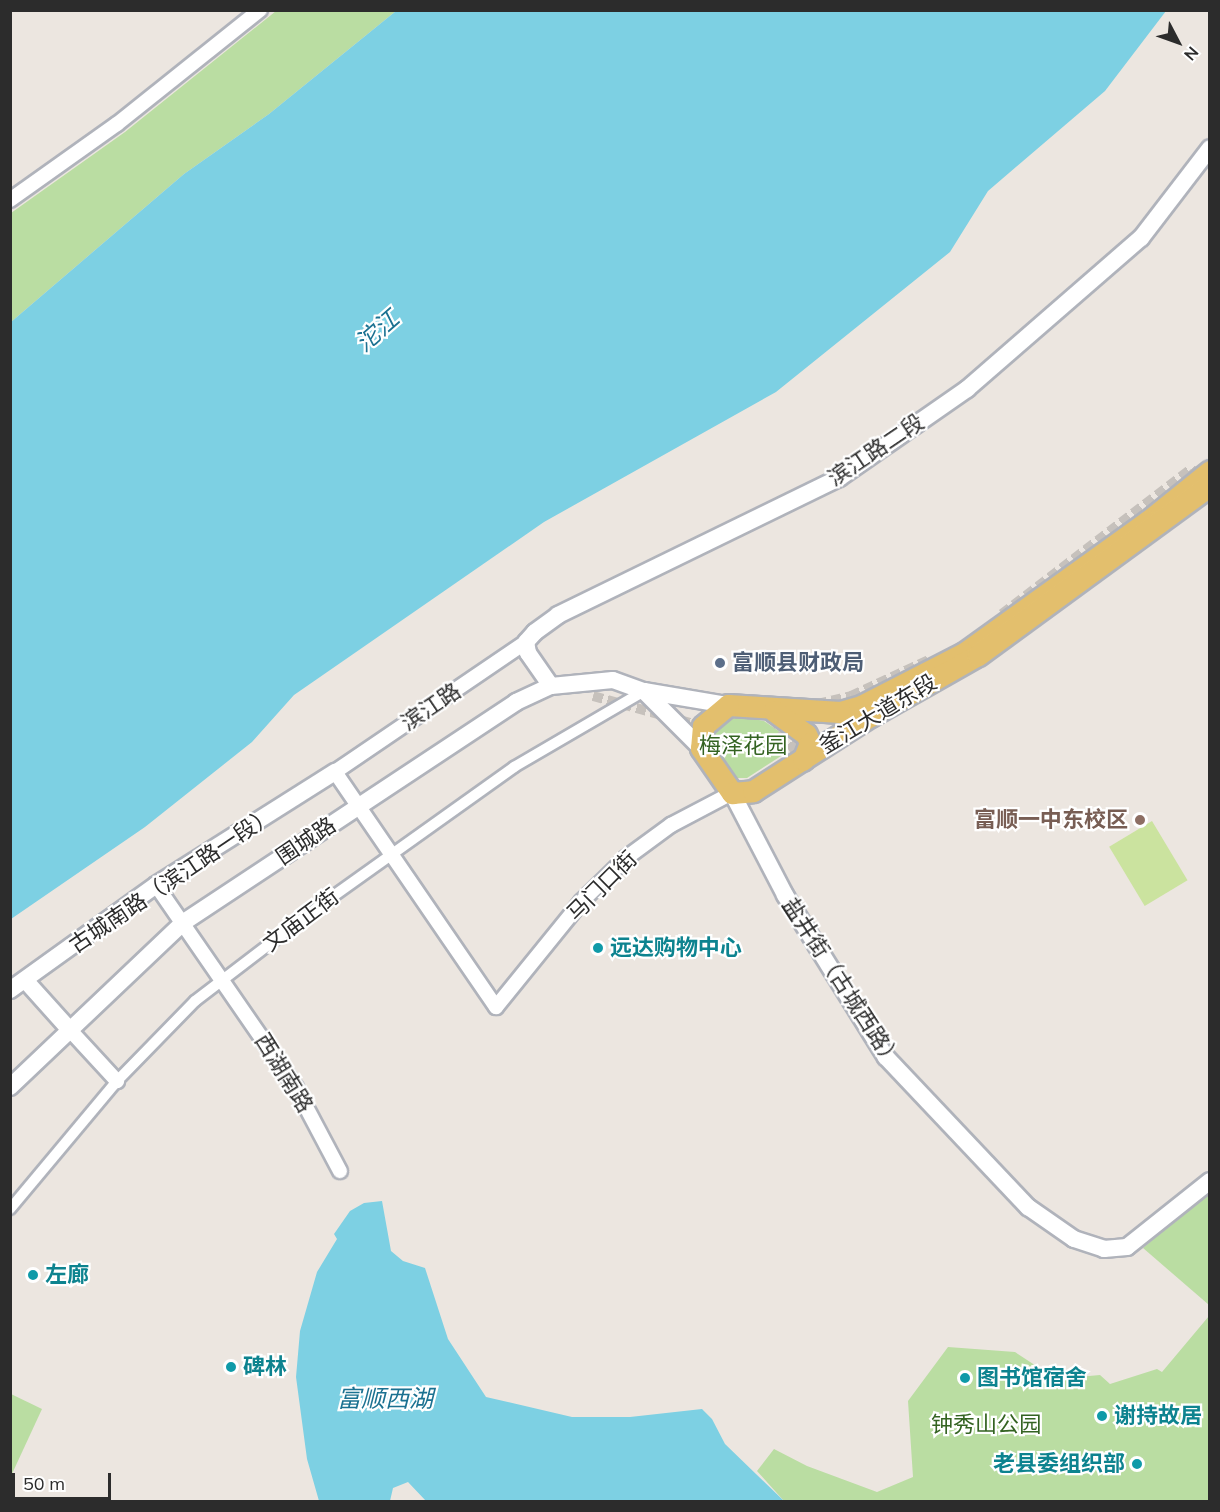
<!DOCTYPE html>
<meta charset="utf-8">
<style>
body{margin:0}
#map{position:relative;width:1220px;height:1512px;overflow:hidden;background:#ece6e0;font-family:Mulish,"Noto Sans SC",sans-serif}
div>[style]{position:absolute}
.green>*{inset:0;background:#badda2}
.pitch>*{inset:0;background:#cbe39f;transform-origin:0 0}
.water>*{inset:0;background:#7dd0e3}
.pedestrian-tunnel>*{height:10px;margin-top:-5px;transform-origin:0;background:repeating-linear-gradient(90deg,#c6c1bc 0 10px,transparent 0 15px)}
.roads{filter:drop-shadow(2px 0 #b0b3bb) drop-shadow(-2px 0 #b0b3bb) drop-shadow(0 2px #b0b3bb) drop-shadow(0 -2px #b0b3bb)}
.pedestrian>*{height:10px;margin:-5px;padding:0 5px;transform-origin:5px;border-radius:5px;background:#fff}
.minor>*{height:14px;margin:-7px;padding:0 7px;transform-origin:7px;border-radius:7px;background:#fff}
.tertiary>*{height:16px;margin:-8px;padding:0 8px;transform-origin:8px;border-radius:8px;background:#fff}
.primary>*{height:21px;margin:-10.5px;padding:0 10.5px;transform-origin:10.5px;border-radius:10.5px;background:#e3bf6d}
.dots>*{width:16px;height:16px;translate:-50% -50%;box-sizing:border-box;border:3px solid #fff;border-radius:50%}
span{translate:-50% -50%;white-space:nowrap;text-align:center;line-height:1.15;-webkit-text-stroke:4.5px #fff;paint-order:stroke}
.street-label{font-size:22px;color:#2c2c2c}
.service-label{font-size:22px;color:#4e5e75;font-weight:700}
.left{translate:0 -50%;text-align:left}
.park-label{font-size:22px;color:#346322}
.education-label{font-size:22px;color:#785e54;font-weight:700}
.right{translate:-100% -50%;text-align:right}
.culture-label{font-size:22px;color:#0d838f;font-weight:700}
.water-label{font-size:24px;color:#1b7191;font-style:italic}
.frame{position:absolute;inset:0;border:12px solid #2c2c2c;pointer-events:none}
.north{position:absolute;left:1148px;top:12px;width:60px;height:60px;-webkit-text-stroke:4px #fff;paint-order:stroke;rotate:131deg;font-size:16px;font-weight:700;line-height:24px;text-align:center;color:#2c2c2c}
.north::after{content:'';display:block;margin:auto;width:21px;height:27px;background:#2c2c2c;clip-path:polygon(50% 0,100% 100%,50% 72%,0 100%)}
.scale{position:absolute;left:12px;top:1473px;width:99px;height:27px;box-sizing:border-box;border:3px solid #2c2c2c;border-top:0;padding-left:8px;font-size:18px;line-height:21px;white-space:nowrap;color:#2c2c2c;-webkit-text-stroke:4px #fff;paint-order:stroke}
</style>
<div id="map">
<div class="green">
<i style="clip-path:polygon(276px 11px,396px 11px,269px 114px,184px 174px,11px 322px,11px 213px,125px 132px)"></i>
<i style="clip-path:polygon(744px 717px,764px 721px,783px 734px,786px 745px,781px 756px,747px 778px,737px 778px,725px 771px,711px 745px,716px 729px,725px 720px)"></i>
<i style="clip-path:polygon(1209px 1191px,1209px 1305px,1143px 1248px)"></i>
<i style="clip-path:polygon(1209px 1316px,1209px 1501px,784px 1501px,757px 1471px,774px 1449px,807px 1466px,877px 1492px,913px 1477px,908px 1401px,948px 1347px,1015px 1352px,1056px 1379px,1100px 1375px,1110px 1384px,1157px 1369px,1162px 1372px)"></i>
<i style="clip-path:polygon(11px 1394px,42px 1409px,11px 1476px)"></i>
</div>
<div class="pitch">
<i style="left:1152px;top:821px;width:69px;height:50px;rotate:59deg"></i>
</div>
<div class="water">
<i style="clip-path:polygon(396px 11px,1166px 11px,1105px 91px,988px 191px,950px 252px,776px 392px,544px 522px,294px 695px,252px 742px,145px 827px,11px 919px,11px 322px,184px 174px,269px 114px)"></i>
<i style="clip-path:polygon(382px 1201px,391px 1251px,403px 1261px,425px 1268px,448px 1339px,486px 1397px,572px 1417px,630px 1417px,702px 1409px,712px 1419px,725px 1444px,784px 1501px,426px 1501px,408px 1482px,393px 1488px,390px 1501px,319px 1501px,307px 1459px,296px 1377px,300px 1331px,317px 1272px,337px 1239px,334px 1234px,350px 1211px,364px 1203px)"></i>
</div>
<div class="pedestrian-tunnel">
<i style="left:1002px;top:614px;width:238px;rotate:-37.5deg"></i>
<i style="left:1191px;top:469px;width:16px;rotate:47deg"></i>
<i style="left:593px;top:696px;width:116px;rotate:15.5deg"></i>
<i style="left:817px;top:704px;width:35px;rotate:-13deg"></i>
<i style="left:851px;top:696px;width:88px;rotate:-24.8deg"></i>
<i style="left:773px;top:718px;width:45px;rotate:56deg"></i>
</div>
<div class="roads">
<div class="pedestrian">
<i style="left:10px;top:1209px;width:167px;rotate:-50.1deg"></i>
<i style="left:117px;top:1081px;width:112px;rotate:-45.7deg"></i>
<i style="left:195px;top:1001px;width:155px;rotate:-37.4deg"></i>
<i style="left:318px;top:907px;width:241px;rotate:-35.5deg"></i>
<i style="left:514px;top:767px;width:151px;rotate:-30.3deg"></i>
</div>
<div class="minor">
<i style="left:10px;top:200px;width:131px;rotate:-35.4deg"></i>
<i style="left:117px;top:124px;width:183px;rotate:-38.6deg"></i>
<i style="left:526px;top:642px;width:231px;rotate:145.8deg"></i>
<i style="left:335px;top:772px;width:285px;rotate:55.6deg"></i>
<i style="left:496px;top:1007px;width:135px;rotate:-51deg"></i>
<i style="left:581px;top:902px;width:63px;rotate:-44.4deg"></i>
<i style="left:626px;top:858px;width:56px;rotate:-36.3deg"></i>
<i style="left:671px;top:825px;width:69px;rotate:-27.7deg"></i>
<i style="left:156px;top:885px;width:247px;rotate:55.4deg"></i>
<i style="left:296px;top:1088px;width:94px;rotate:62.1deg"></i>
<i style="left:69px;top:1029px;width:71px;rotate:47.3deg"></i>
</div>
<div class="tertiary">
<i style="left:551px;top:686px;width:40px;rotate:-124.9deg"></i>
<i style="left:528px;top:653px;width:11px;rotate:-100deg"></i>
<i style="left:526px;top:642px;width:13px;rotate:-48deg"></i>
<i style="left:535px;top:632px;width:29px;rotate:-36deg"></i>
<i style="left:558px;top:615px;width:313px;rotate:-26deg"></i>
<i style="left:839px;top:478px;width:156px;rotate:-34.8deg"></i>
<i style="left:967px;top:389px;width:230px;rotate:-41deg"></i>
<i style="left:1141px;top:238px;width:113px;rotate:-52.5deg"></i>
<i style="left:644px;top:691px;width:81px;rotate:45deg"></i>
<i style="left:732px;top:793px;width:115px;rotate:62.5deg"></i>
<i style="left:785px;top:895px;width:191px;rotate:58.1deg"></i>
<i style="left:886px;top:1057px;width:207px;rotate:46.6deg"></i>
<i style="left:1028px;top:1207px;width:56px;rotate:34.8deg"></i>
<i style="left:1074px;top:1239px;width:32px;rotate:18deg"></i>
<i style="left:1104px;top:1249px;width:23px;rotate:-5deg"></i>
<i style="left:1127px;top:1247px;width:106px;rotate:-38.5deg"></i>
<i style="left:25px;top:980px;width:66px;rotate:48.1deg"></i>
<i style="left:10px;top:990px;width:180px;rotate:-35.7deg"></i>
<i style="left:156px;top:885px;width:212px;rotate:-32.3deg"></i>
<i style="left:10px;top:1087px;width:240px;rotate:-43.5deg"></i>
<i style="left:184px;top:922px;width:398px;rotate:-33.5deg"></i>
<i style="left:516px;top:702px;width:38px;rotate:-25deg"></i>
<i style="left:551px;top:686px;width:62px;rotate:-5.5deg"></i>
<i style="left:613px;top:680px;width:33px;rotate:20deg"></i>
<i style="left:644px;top:691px;width:85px;rotate:9.5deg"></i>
</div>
<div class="primary">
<i style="left:1210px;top:471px;width:80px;rotate:141.1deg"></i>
<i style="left:1148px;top:521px;width:226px;rotate:144.3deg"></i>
<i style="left:964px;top:653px;width:116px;rotate:152.8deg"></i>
<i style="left:861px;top:706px;width:22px;rotate:164deg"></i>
<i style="left:840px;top:712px;width:112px;rotate:-176.4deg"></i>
<i style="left:728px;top:705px;width:33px;rotate:140deg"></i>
<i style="left:703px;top:726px;width:22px;rotate:95deg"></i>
<i style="left:701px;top:748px;width:55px;rotate:55.4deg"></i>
<i style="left:732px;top:793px;width:21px;rotate:-5deg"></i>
<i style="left:753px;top:791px;width:139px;rotate:-32.7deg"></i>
<i style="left:870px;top:716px;width:124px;rotate:-29.5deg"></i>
<i style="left:978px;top:655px;width:288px;rotate:-36.2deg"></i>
<i style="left:774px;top:711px;width:39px;rotate:36deg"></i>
<i style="left:806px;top:734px;width:10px;rotate:66deg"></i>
<i style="left:810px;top:743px;width:18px;rotate:112deg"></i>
</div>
</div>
<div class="dots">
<i style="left:720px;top:663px;background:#5c6f8a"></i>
<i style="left:1140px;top:820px;background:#8d6e63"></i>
<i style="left:598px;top:948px;background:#0f9aa8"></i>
<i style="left:33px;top:1275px;background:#0f9aa8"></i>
<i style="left:231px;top:1367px;background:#0f9aa8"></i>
<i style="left:965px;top:1378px;background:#0f9aa8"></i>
<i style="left:1102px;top:1416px;background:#0f9aa8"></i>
<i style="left:1137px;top:1464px;background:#0f9aa8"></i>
</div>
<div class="street-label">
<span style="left:876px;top:450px;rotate:-34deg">滨江路二段</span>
<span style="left:431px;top:707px;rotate:-34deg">滨江路</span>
<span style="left:878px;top:714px;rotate:-31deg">釜江大道东段</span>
<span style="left:306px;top:841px;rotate:-34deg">围城路</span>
<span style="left:172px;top:880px;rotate:-34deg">古城南路（滨江路一段）</span>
<span style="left:602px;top:886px;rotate:-45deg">马门口街</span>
<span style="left:301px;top:920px;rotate:-37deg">文庙正街</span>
<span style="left:842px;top:983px;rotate:57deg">盐井街（古城西路）</span>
<span style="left:284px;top:1073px;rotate:58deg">西湖南路</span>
</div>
<div class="service-label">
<span class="left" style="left:732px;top:663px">富顺县财政局</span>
</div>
<div class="park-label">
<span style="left:743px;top:746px">梅泽花园</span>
<span style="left:986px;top:1425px">钟秀山公园</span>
</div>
<div class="education-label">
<span class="right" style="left:1128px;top:820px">富顺一中东校区</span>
</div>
<div class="culture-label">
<span class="left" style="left:610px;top:948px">远达购物中心</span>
<span class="left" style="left:45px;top:1275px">左廊</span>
<span class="left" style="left:243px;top:1367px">碑林</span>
<span class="left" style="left:977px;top:1378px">图书馆宿舍</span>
<span class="left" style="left:1114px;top:1416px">谢持故居</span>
<span class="right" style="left:1125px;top:1464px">老县委组织部</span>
</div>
<div class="water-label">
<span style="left:377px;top:331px;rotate:-41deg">沱江</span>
<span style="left:385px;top:1399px">富顺西湖</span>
</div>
<div class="frame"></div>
<div class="north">N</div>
<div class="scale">50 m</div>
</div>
